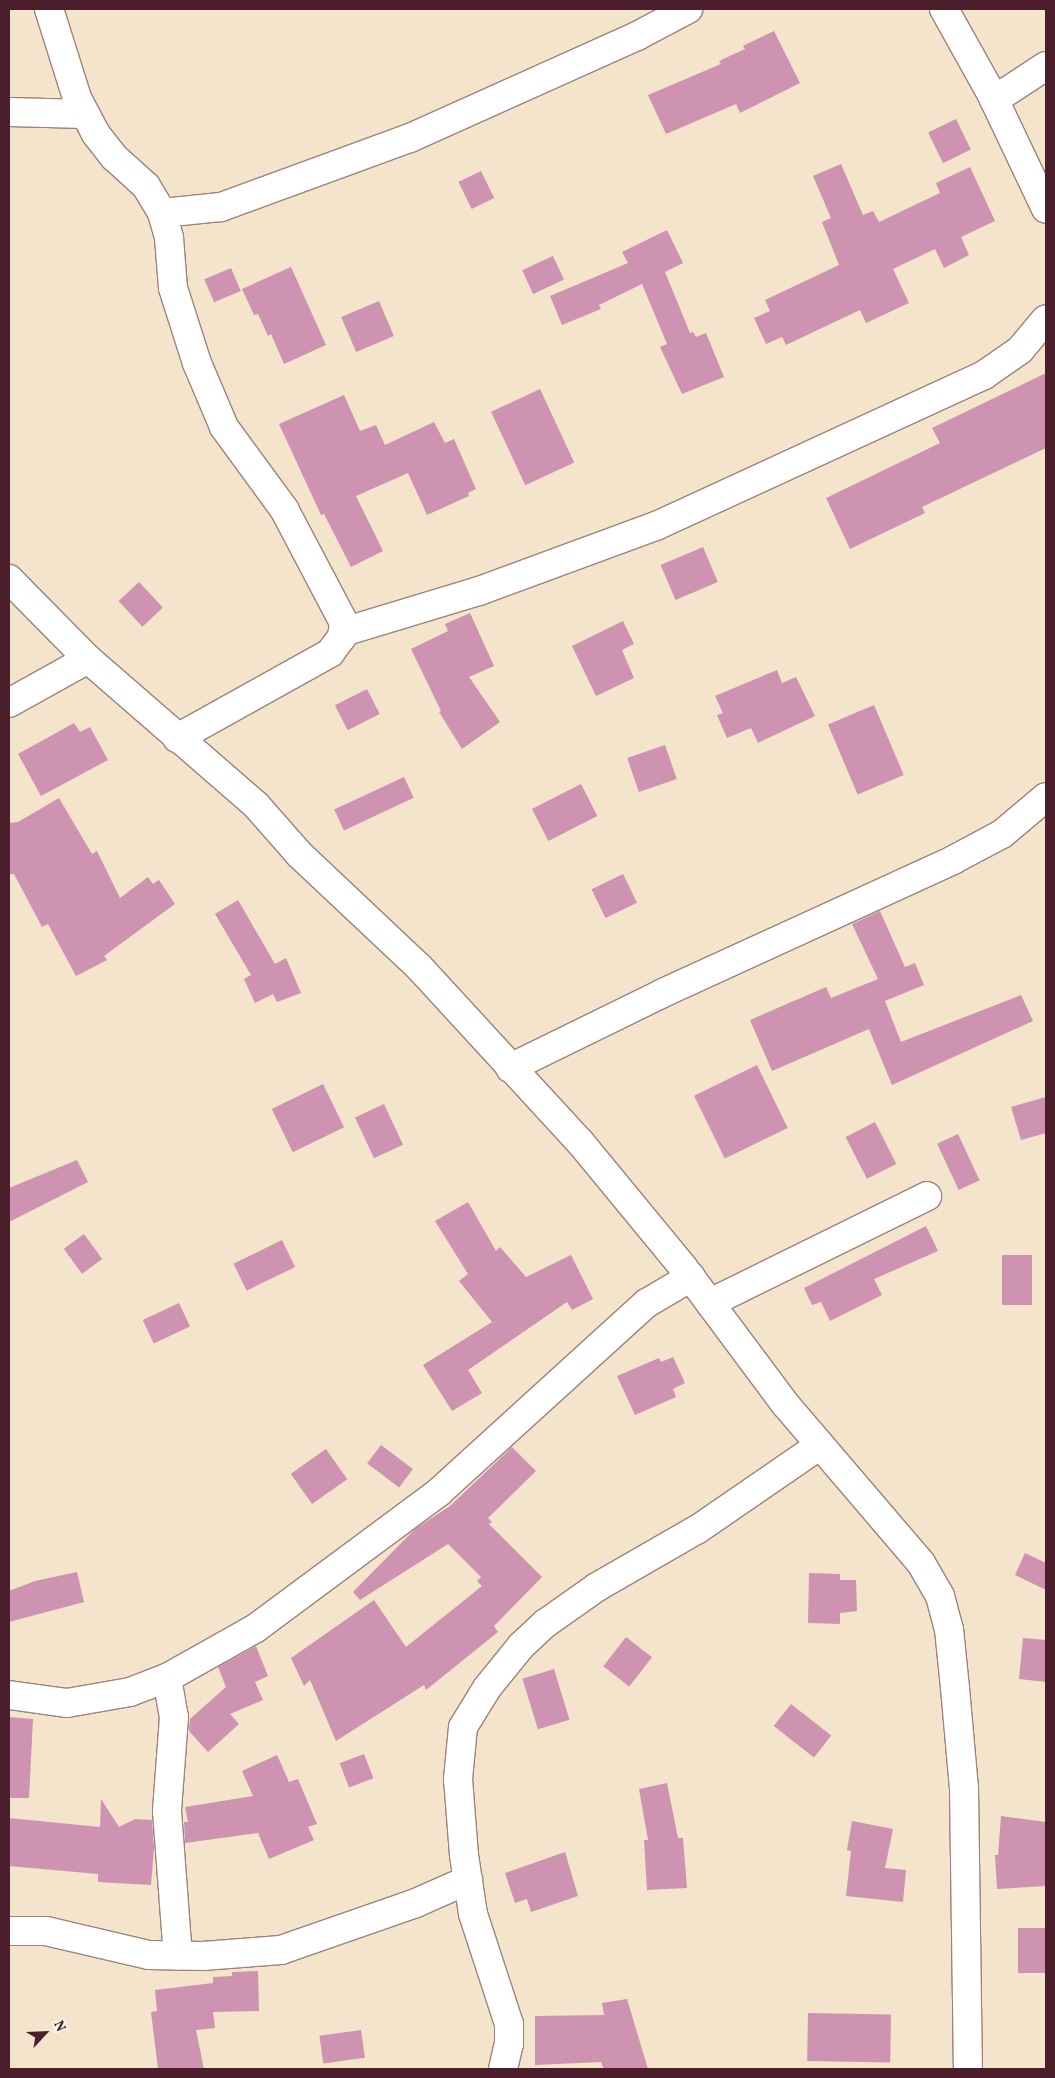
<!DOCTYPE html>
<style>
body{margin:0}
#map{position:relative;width:1055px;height:2078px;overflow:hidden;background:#f3e4cb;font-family:Vollkorn,serif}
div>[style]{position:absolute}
.building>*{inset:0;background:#cd93b1;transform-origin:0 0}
.roads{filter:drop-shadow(1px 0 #9e827b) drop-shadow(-1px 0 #9e827b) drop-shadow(0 1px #9e827b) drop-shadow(0 -1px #9e827b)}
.street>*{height:28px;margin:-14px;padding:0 14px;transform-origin:14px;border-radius:14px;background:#fff}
span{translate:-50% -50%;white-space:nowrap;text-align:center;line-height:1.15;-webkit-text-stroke:5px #f7f3e8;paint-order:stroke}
.frame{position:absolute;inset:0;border:10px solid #4a1f2b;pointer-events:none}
.north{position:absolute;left:20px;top:2008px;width:50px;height:50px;-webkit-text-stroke:4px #f7f3e8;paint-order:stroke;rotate:65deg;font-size:14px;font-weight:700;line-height:20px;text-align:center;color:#4a1f2b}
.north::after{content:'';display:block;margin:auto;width:18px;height:22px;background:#4a1f2b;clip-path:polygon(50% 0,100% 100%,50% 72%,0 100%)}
</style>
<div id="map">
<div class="building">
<i style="clip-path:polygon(774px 31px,800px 83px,740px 113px,736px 104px,666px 134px,648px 95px,721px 64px,719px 61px,745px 49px,743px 46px)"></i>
<i style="left:956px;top:119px;width:34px;height:31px;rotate:64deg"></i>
<i style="clip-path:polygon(841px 164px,863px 215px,873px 211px,879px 222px,940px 193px,936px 183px,970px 167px,995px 221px,961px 237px,969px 255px,944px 268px,935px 249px,893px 269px,909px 303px,866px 323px,860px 310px,786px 345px,782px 337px,766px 344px,754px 318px,770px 311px,765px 300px,839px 265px,822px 222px,831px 218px,813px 176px)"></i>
<i style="left:481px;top:171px;width:30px;height:25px;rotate:64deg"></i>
<i style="clip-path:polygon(667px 230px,683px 263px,665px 272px,690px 333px,693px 332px,696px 337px,706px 333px,724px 377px,682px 394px,660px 347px,667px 344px,642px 284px,599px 305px,601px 309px,562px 325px,550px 296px,628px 263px,622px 252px)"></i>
<i style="left:553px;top:256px;width:26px;height:34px;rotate:65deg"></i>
<i style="clip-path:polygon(291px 267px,326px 345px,284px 364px,271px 334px,268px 336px,258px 314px,254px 315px,242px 289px)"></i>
<i style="left:231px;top:268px;width:25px;height:29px;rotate:67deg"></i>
<i style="left:379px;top:301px;width:38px;height:41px;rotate:67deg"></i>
<i style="clip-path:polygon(1046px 373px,1046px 448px,922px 507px,925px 513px,850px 549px,826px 498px,940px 443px,932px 428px)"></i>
<i style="left:540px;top:389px;width:81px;height:54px;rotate:65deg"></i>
<i style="clip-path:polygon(344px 395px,360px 431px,376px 425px,385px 445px,434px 422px,445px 443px,454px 439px,476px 489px,468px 493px,469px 496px,427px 515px,408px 473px,356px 496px,383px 551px,351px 567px,324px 514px,321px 515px,279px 424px)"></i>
<i style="left:703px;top:547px;width:38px;height:46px;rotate:67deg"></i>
<i style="left:139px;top:582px;width:35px;height:28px;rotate:47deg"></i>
<i style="clip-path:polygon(470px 613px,494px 666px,469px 677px,500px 722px,462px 749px,439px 712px,441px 711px,411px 649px,448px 631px,445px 624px)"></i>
<i style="clip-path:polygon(623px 621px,634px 644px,622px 650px,634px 678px,596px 696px,572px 646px)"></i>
<i style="clip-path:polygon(777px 670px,782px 683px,796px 677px,815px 716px,758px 743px,751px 728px,727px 738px,717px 715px,723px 713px,715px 696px)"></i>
<i style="left:367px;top:689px;width:28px;height:36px;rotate:63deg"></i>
<i style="left:874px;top:705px;width:76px;height:50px;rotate:67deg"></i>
<i style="clip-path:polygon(74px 723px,80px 732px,90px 727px,108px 760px,41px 796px,18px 754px)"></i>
<i style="left:665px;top:745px;width:36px;height:40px;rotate:71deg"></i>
<i style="left:404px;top:777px;width:23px;height:77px;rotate:65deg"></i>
<i style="left:581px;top:784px;width:36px;height:55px;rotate:63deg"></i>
<i style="clip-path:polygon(59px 798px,92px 854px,97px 851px,120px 898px,148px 877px,153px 884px,159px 880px,175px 904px,104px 956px,107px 960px,76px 976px,48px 924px,42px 927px,14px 874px,9px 874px,9px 823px,18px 822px)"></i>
<i style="left:623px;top:874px;width:32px;height:35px;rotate:64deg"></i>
<i style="clip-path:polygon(238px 900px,275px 964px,286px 958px,301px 993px,277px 1002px,273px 994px,255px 1003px,244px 979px,251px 975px,215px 914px)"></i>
<i style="clip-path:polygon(880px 911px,905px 967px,915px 963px,924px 985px,885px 1001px,901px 1042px,1021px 995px,1033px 1021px,892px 1085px,869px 1029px,772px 1071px,750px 1020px,826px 987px,831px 998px,878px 979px,852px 924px)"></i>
<i style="left:757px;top:1065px;width:70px;height:70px;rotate:64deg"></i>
<i style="left:323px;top:1084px;width:48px;height:57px;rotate:64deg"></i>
<i style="clip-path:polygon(1046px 1097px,1046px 1133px,1021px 1140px,1011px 1107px)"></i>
<i style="left:384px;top:1104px;width:45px;height:32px;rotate:65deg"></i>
<i style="left:875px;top:1122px;width:47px;height:33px;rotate:63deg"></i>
<i style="left:958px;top:1134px;width:51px;height:23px;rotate:65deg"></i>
<i style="clip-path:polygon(77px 1160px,88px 1182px,9px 1222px,9px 1188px)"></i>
<i style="clip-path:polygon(468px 1202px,496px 1251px,500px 1247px,526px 1277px,571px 1255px,593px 1299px,572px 1310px,567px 1302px,468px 1370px,482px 1393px,452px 1411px,423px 1365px,492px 1322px,459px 1281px,468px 1274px,435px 1221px)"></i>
<i style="clip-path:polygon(926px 1226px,938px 1251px,874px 1279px,882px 1295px,830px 1321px,821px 1302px,812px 1305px,804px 1288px)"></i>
<i style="left:84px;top:1234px;width:31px;height:25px;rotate:54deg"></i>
<i style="left:282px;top:1240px;width:30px;height:54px;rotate:64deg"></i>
<i style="left:1002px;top:1255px;width:30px;height:50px"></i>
<i style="left:179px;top:1303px;width:26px;height:40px;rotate:65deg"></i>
<i style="clip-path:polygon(673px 1357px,685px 1383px,673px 1389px,676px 1397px,635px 1415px,617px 1376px,659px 1358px,661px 1362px)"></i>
<i style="left:381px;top:1445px;width:40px;height:23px;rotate:37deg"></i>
<i style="clip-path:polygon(512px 1447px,536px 1471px,488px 1518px,492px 1522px,489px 1524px,542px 1577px,494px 1626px,498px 1632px,426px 1690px,424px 1685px,336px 1741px,310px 1680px,304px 1686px,291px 1658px,374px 1600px,406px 1647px,482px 1586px,477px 1581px,481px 1577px,448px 1544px,360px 1600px,353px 1592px,415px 1529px,450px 1506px)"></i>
<i style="left:326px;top:1449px;width:37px;height:43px;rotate:55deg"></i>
<i style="clip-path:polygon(1025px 1553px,1046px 1563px,1046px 1590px,1015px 1575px)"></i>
<i style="clip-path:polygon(77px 1572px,84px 1602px,9px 1622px,9px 1591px,35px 1581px)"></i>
<i style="clip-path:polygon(809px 1573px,840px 1574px,840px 1580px,856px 1580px,857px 1611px,840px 1613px,840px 1624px,808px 1623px)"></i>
<i style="left:626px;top:1637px;width:33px;height:37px;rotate:38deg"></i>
<i style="clip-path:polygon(1023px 1638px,1046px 1640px,1046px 1682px,1019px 1679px)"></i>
<i style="clip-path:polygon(256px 1646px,268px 1676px,255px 1682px,263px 1700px,230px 1714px,239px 1724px,208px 1752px,189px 1731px,190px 1719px,226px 1687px,218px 1667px)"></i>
<i style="left:554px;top:1669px;width:53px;height:33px;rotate:73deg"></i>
<i style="left:791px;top:1704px;width:51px;height:28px;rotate:38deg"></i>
<i style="clip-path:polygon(9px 1717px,33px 1719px,29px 1798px,9px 1798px)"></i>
<i style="left:364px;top:1754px;width:26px;height:26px;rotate:69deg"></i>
<i style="clip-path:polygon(277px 1755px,289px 1782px,298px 1779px,317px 1824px,308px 1827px,314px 1840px,269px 1859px,258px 1833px,185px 1843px,184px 1822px,188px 1822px,185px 1807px,253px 1796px,242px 1771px)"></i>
<i style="clip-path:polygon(667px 1783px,678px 1838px,683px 1838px,687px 1888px,647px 1890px,644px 1840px,648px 1840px,639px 1789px)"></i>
<i style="clip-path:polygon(101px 1799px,119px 1827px,135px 1819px,152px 1820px,154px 1848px,151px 1885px,98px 1882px,98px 1874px,9px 1866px,9px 1818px,100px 1827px)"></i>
<i style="clip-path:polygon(1001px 1816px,1046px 1822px,1046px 1886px,997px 1889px,995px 1855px,998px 1855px)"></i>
<i style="clip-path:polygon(852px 1821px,893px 1829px,885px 1868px,906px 1870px,903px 1902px,846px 1896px,851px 1851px,847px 1850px)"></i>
<i style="clip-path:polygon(565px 1852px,578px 1896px,531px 1912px,527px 1899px,515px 1903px,505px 1873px)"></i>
<i style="left:1046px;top:1928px;width:45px;height:28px;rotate:90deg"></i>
<i style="clip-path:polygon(258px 1971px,259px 2011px,213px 2012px,215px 2028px,196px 2030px,204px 2069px,158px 2069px,151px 2012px,157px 2011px,155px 1990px,213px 1983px,213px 1977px,232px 1976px,232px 1972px)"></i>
<i style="clip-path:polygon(627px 1999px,648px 2069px,604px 2069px,601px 2062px,535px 2065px,535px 2016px,604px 2015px,602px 2003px)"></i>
<i style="left:808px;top:2013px;width:83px;height:48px;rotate:1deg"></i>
<i style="left:361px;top:2030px;width:28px;height:42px;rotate:82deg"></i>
</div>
<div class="roads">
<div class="street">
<i style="left:49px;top:9px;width:93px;rotate:72.5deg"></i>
<i style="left:77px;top:98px;width:41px;rotate:62.2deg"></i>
<i style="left:96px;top:134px;width:29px;rotate:52deg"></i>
<i style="left:114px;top:157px;width:43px;rotate:42.2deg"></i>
<i style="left:146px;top:186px;width:31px;rotate:59deg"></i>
<i style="left:162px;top:213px;width:26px;rotate:74deg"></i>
<i style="left:169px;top:238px;width:50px;rotate:85.4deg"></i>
<i style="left:173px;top:288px;width:79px;rotate:72.3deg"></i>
<i style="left:197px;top:363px;width:69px;rotate:67.1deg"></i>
<i style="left:224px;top:427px;width:102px;rotate:53.8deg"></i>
<i style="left:284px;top:509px;width:129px;rotate:62.2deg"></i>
<i style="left:344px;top:623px;width:14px;rotate:98deg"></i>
<i style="left:342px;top:637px;width:20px;rotate:127deg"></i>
<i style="left:330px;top:653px;width:175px;rotate:150.9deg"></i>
<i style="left:944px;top:9px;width:96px;rotate:60.8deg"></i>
<i style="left:991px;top:93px;width:128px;rotate:64.6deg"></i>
<i style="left:994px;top:100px;width:62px;rotate:-33.2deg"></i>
<i style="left:9px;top:112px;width:76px;rotate:1.5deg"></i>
<i style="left:162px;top:213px;width:59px;rotate:-5.8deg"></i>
<i style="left:221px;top:207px;width:201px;rotate:-20.1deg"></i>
<i style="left:410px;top:138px;width:249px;rotate:-24.2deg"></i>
<i style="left:637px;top:36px;width:58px;rotate:-27.9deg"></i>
<i style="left:9px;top:579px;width:112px;rotate:45.4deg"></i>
<i style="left:88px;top:659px;width:223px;rotate:41deg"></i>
<i style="left:256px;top:805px;width:65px;rotate:48.7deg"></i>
<i style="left:299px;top:854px;width:165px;rotate:43.3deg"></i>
<i style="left:419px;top:967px;width:238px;rotate:47.4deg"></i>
<i style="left:580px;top:1142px;width:162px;rotate:50.5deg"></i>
<i style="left:683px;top:1267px;width:172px;rotate:53.3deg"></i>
<i style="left:786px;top:1405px;width:208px;rotate:49.5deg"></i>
<i style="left:921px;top:1563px;width:38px;rotate:60deg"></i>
<i style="left:940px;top:1596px;width:34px;rotate:75deg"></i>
<i style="left:949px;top:1629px;width:59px;rotate:84.2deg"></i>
<i style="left:955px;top:1688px;width:100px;rotate:84.9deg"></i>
<i style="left:964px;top:1788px;width:281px;rotate:89.2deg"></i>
<i style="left:343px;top:632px;width:142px;rotate:-16.8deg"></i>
<i style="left:479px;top:591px;width:189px;rotate:-20.2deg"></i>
<i style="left:656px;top:526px;width:361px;rotate:-24.7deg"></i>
<i style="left:984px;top:375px;width:44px;rotate:-34.8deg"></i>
<i style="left:1020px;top:350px;width:40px;rotate:-50deg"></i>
<i style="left:9px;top:703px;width:90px;rotate:-29.1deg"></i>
<i style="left:510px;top:1068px;width:170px;rotate:-26.1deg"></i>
<i style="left:663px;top:993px;width:319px;rotate:-24.6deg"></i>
<i style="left:953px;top:860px;width:55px;rotate:-28deg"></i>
<i style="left:1002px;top:834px;width:57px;rotate:-40.1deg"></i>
<i style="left:710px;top:1303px;width:242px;rotate:-26.2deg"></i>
<i style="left:167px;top:1678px;width:40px;rotate:80deg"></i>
<i style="left:174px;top:1717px;width:94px;rotate:94.3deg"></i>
<i style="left:167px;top:1811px;width:145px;rotate:85.7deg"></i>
<i style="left:9px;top:1695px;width:59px;rotate:7.9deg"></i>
<i style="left:67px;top:1703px;width:64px;rotate:-9.9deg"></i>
<i style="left:130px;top:1692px;width:40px;rotate:-21deg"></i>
<i style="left:167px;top:1678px;width:102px;rotate:-29.3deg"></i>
<i style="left:256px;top:1628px;width:228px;rotate:-36.6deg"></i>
<i style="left:439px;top:1492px;width:281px;rotate:-42.3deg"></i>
<i style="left:647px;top:1303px;width:51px;rotate:-30.6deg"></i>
<i style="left:9px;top:1931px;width:37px"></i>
<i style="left:46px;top:1931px;width:106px;rotate:13.1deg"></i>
<i style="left:149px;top:1955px;width:54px;rotate:1.1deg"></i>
<i style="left:203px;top:1956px;width:78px;rotate:-4.4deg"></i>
<i style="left:281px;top:1950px;width:143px;rotate:-19.2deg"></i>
<i style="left:416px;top:1903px;width:57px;rotate:-23.9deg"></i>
<i style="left:503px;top:2069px;width:26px;rotate:-77deg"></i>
<i style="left:509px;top:2044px;width:20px;rotate:-90deg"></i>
<i style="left:509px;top:2024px;width:116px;rotate:-108.1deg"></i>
<i style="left:473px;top:1914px;width:60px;rotate:-98.7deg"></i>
<i style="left:464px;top:1855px;width:76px;rotate:-94.5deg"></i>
<i style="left:458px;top:1779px;width:52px;rotate:-84.5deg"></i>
<i style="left:463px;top:1727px;width:46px;rotate:-58.4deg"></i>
<i style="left:487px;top:1688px;width:54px;rotate:-51deg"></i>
<i style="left:521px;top:1646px;width:34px;rotate:-43deg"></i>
<i style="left:546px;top:1623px;width:62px;rotate:-35.2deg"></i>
<i style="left:597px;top:1587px;width:116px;rotate:-29.9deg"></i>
<i style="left:698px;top:1529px;width:148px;rotate:-34.5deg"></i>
</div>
</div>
<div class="frame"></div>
<div class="north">N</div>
</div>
